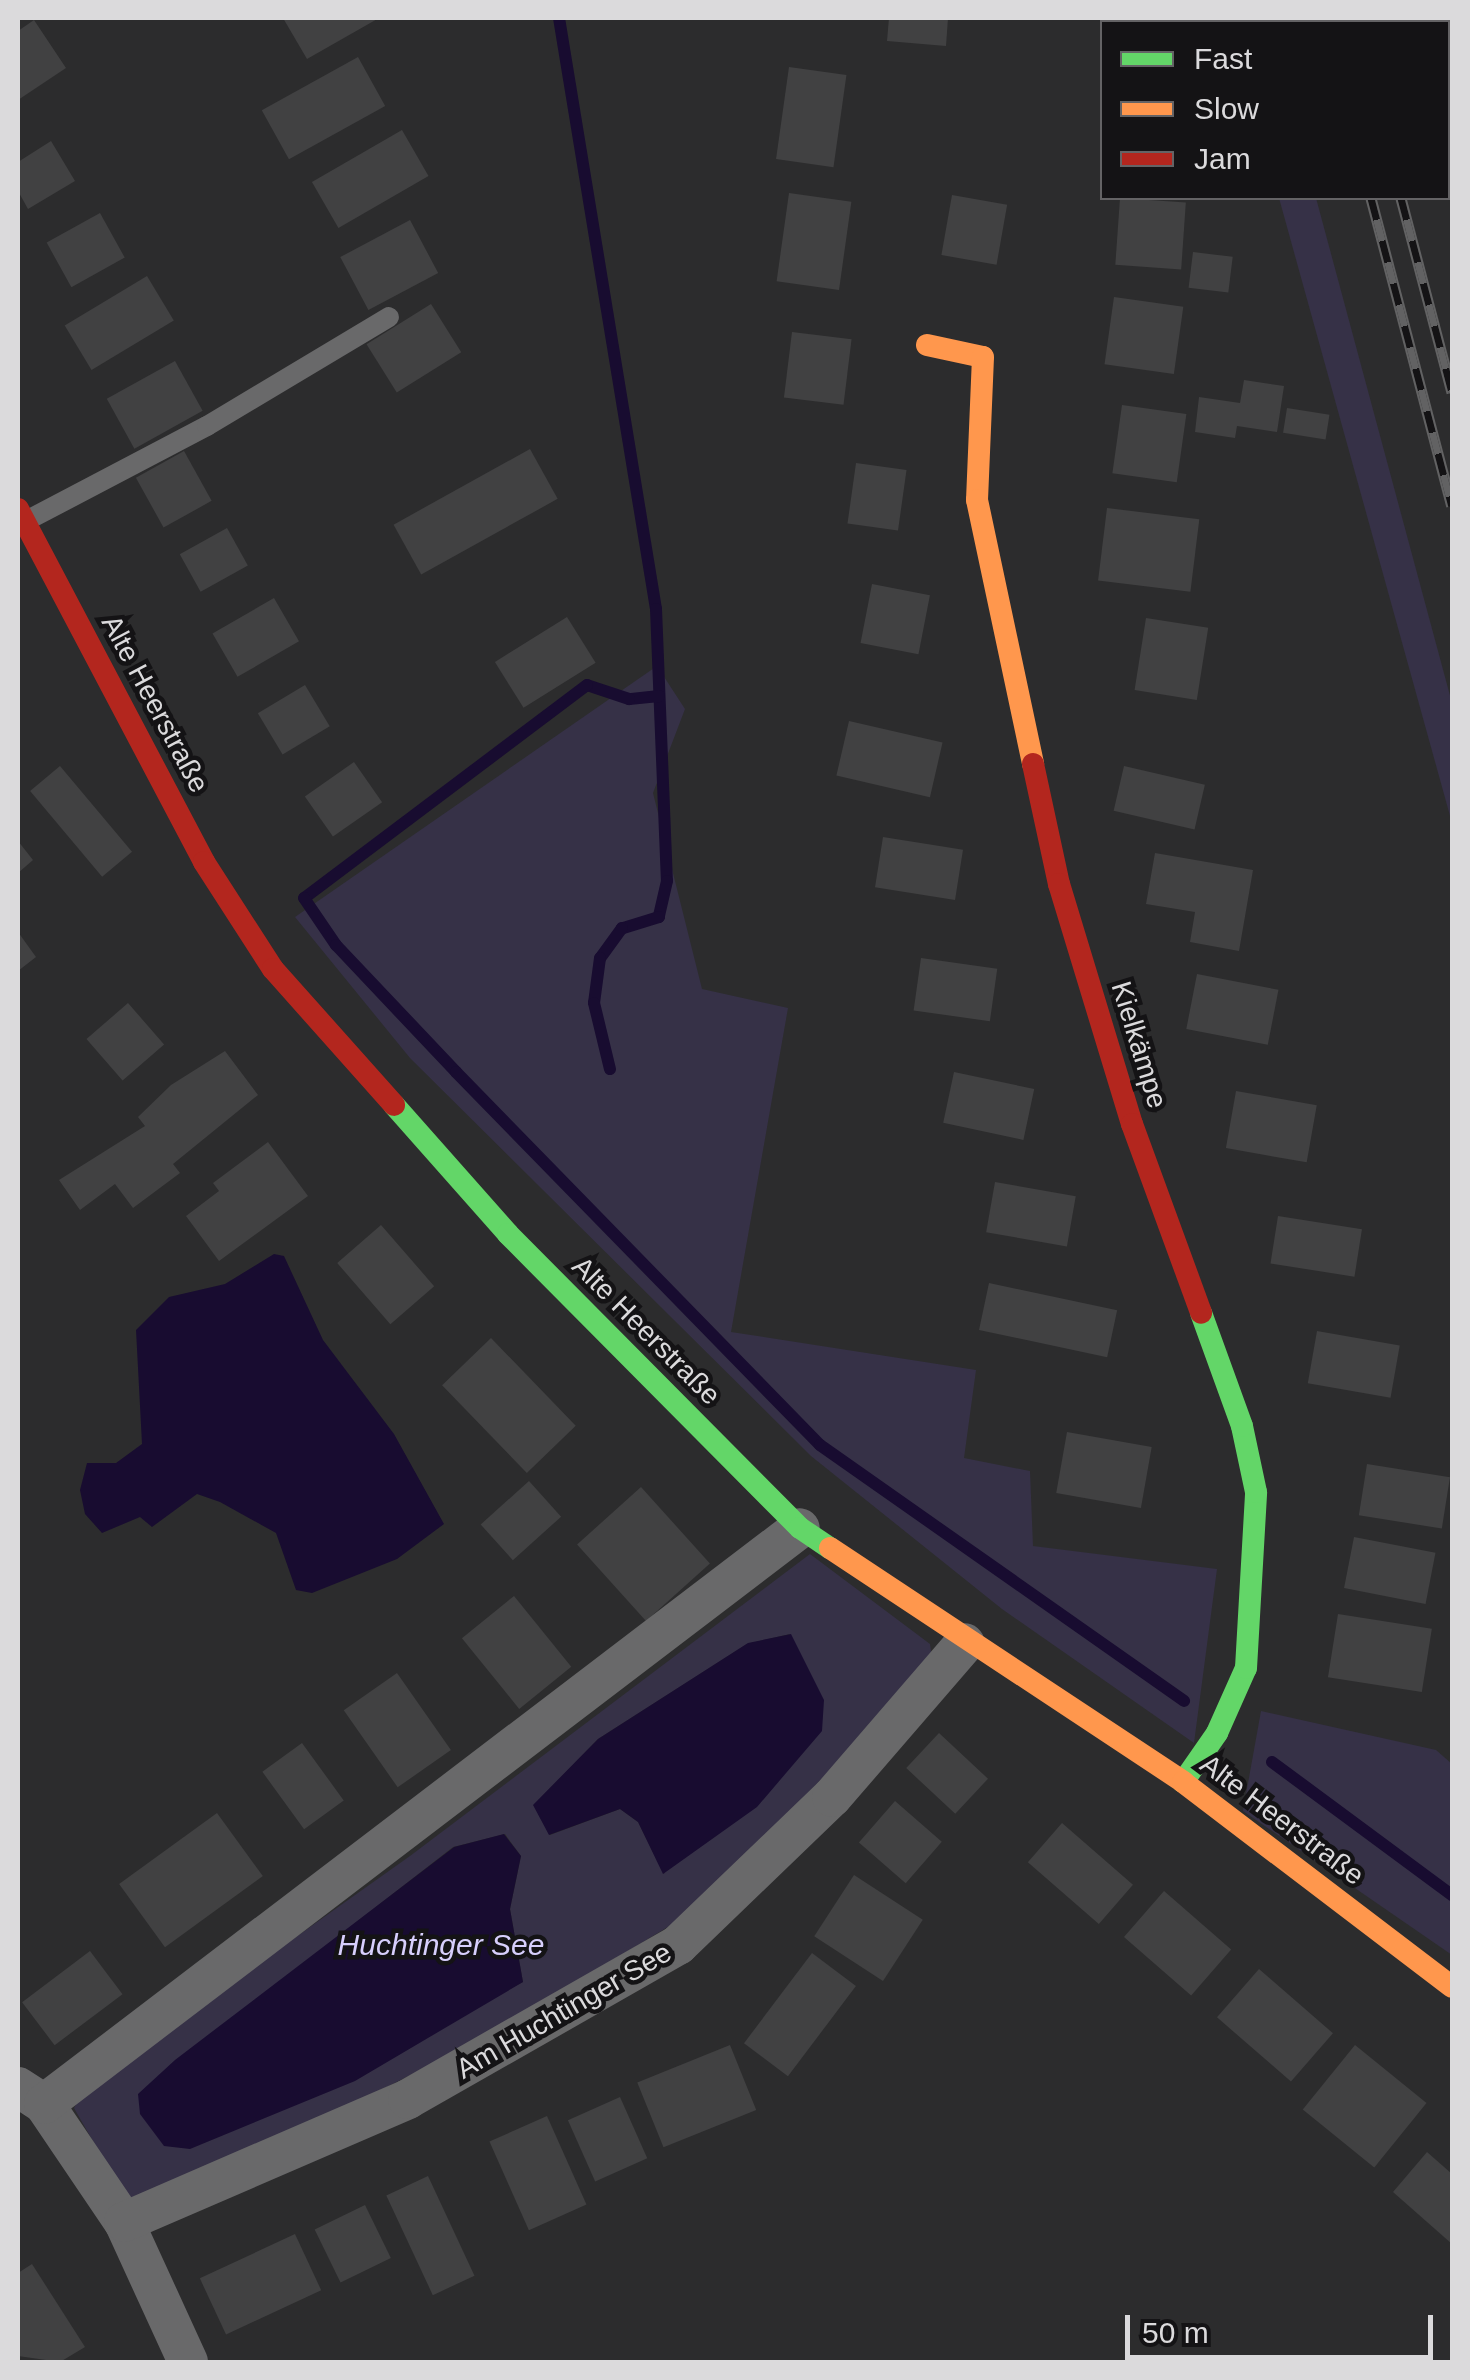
<!DOCTYPE html>
<meta charset="utf-8">
<style>
body{margin:0}
#map{position:relative;width:1470px;height:2380px;overflow:hidden;background:#2c2c2d;font-family:Helvetica,sans-serif}
div>[style]{position:absolute}
.green>*{inset:0;background:#363147}
.water>*{inset:0;background:#180c30}
.stream>*{height:12px;margin:-6px;padding:0 6px;transform-origin:6px;border-radius:6px;background:#180c30}
.building>*{inset:0;background:#414142;transform-origin:0 0}
.lane>*{height:20px;margin:-10px;padding:0 10px;transform-origin:10px;border-radius:10px;background:#69696a}
.street>*{height:40px;margin:-20px;padding:0 20px;transform-origin:20px;border-radius:20px;background:#69696a}
.fast>*{height:22px;margin:-11px;padding:0 11px;transform-origin:11px;border-radius:11px;background:#63d668}
.slow>*{height:22px;margin:-11px;padding:0 11px;transform-origin:11px;border-radius:11px;background:#ff974d}
.jam>*{height:22px;margin:-11px;padding:0 11px;transform-origin:11px;border-radius:11px;background:#b3261e}
.rail>*{height:11px;margin-top:-5.5px;transform-origin:0;background:repeating-linear-gradient(90deg,#141315 0 22px,#626263 0 44px);box-sizing:border-box;border-block:2px solid #626263}
span{translate:-50% -50%;white-space:nowrap;text-align:center;line-height:1.15;-webkit-text-stroke:9px #141315;paint-order:stroke}
.street-label{font-size:28px;color:#dbdadc}
.water-label{font-size:30px;color:#d7cffc;font-style:italic}
.frame{position:absolute;inset:0;border:20px solid #dbdadc;pointer-events:none}
.legend{position:absolute;left:1100px;top:20px;width:350px;height:180px;box-sizing:border-box;background:#141315;border:2px solid #646365;margin:0;padding:12px 18px;list-style:none;font-size:30px;color:#dbdadc}
.legend li{display:flex;align-items:center;gap:20px;height:50px}
.legend b{width:50px;border:2px solid #646365}
.scale{position:absolute;left:1125px;top:2315px;width:308px;height:45px;box-sizing:border-box;border:5px solid #dbdadc;border-top:0;padding-left:12px;font-size:30px;line-height:35px;white-space:nowrap;color:#dbdadc;-webkit-text-stroke:8px #141315;paint-order:stroke}
</style>
<div id="map">
<div class="green">
<i style="clip-path:polygon(1279px 198px,1316px 198px,1452px 703px,1452px 823px)"></i>
<i style="clip-path:polygon(657px 666px,685px 709px,653px 793px,702px 989px,788px 1008px,731px 1332px,976px 1370px,964px 1458px,1030px 1471px,1033px 1546px,1217px 1569px,1194px 1743px,1002px 1609px,811px 1456px,410px 1058px,295px 917px)"></i>
<i style="clip-path:polygon(evenodd,810px 1554px,930px 1644px,932px 1658px,769px 1837px,671px 1925px,488px 2036px,335px 2113px,133px 2199px,122px 2192px,74px 2108px,86px 2086px,410px 1856px,810px 1554px,790px 1634px,664px 1874px,638px 1822px,620px 1809px,550px 1835px,534px 1805px,598px 1739px,747px 1644px,790px 1634px,810px 1554px,505px 1834px,521px 1856px,510px 1909px,523px 1982px,439px 2025px,251px 2004px,453px 1847px,505px 1834px)"></i>
<i style="clip-path:polygon(1261px 1711px,1436px 1750px,1452px 1764px,1452px 1955px,1243px 1811px)"></i>
</div>
<div class="water">
<i style="clip-path:polygon(274px 1254px,284px 1256px,323px 1340px,394px 1434px,444px 1524px,397px 1559px,312px 1593px,296px 1590px,276px 1533px,220px 1502px,197px 1494px,152px 1527px,140px 1517px,102px 1533px,85px 1514px,80px 1490px,87px 1463px,116px 1463px,142px 1444px,136px 1330px,169px 1297px,225px 1284px)"></i>
<i style="clip-path:polygon(791px 1634px,824px 1700px,822px 1731px,757px 1807px,663px 1874px,638px 1822px,620px 1809px,549px 1835px,533px 1805px,598px 1739px,748px 1643px)"></i>
<i style="clip-path:polygon(504px 1834px,521px 1856px,510px 1909px,523px 1982px,355px 2081px,190px 2149px,164px 2146px,140px 2114px,138px 2094px,175px 2060px,454px 1847px)"></i>
</div>
<div class="stream">
<i style="left:559px;top:18px;width:599px;rotate:80.68deg"></i>
<i style="left:656px;top:609px;width:272px;rotate:87.7deg"></i>
<i style="left:667px;top:881px;width:37px;rotate:103deg"></i>
<i style="left:659px;top:917px;width:39px;rotate:163deg"></i>
<i style="left:622px;top:928px;width:37px;rotate:126deg"></i>
<i style="left:600px;top:958px;width:45px;rotate:97.6deg"></i>
<i style="left:594px;top:1003px;width:68px;rotate:76.4deg"></i>
<i style="left:659px;top:696px;width:30px;rotate:174deg"></i>
<i style="left:629px;top:699px;width:44px;rotate:-161.6deg"></i>
<i style="left:587px;top:685px;width:354px;rotate:143deg"></i>
<i style="left:304px;top:898px;width:57px;rotate:55.8deg"></i>
<i style="left:336px;top:945px;width:175px;rotate:46.6deg"></i>
<i style="left:456px;top:1072px;width:521px;rotate:45.7deg"></i>
<i style="left:820px;top:1445px;width:445px;rotate:35.1deg"></i>
<i style="left:1272px;top:1762px;width:224px;rotate:36.5deg"></i>
</div>
<div class="building">
<i style="clip-path:polygon(283px 18px,379px 18px,307px 59px)"></i>
<i style="clip-path:polygon(889px 18px,948px 18px,946px 46px,887px 41px)"></i>
<i style="clip-path:polygon(34px 20px,66px 68px,18px 100px,18px 31px)"></i>
<i style="left:358px;top:57px;width:56px;height:110px;rotate:61deg"></i>
<i style="left:789px;top:67px;width:58px;height:93px;rotate:8deg"></i>
<i style="left:402px;top:130px;width:53px;height:104px;rotate:60deg"></i>
<i style="clip-path:polygon(51px 141px,75px 181px,28px 209px,18px 191px,18px 162px)"></i>
<i style="left:789px;top:193px;width:63px;height:89px;rotate:8deg"></i>
<i style="left:952px;top:195px;width:56px;height:61px;rotate:10deg"></i>
<i style="left:1120px;top:198px;width:66px;height:67px;rotate:4deg"></i>
<i style="left:100px;top:213px;width:51px;height:61px;rotate:61deg"></i>
<i style="left:410px;top:220px;width:60px;height:79px;rotate:62deg"></i>
<i style="left:1193px;top:252px;width:40px;height:36px;rotate:7deg"></i>
<i style="left:147px;top:276px;width:52px;height:96px;rotate:59deg"></i>
<i style="left:1114px;top:297px;width:70px;height:68px;rotate:8deg"></i>
<i style="left:431px;top:304px;width:57px;height:76px;rotate:58deg"></i>
<i style="left:792px;top:332px;width:60px;height:66px;rotate:7deg"></i>
<i style="left:175px;top:361px;width:57px;height:78px;rotate:61deg"></i>
<i style="clip-path:polygon(1244px 380px,1284px 386px,1277px 432px,1237px 426px,1235px 438px,1195px 432px,1199px 397px,1240px 403px)"></i>
<i style="left:1122px;top:405px;width:65px;height:69px;rotate:8deg"></i>
<i style="left:1287px;top:408px;width:43px;height:25px;rotate:9deg"></i>
<i style="left:530px;top:449px;width:57px;height:156px;rotate:61deg"></i>
<i style="left:184px;top:451px;width:57px;height:55px;rotate:61deg"></i>
<i style="left:856px;top:463px;width:51px;height:61px;rotate:8deg"></i>
<i style="left:1107px;top:508px;width:93px;height:73px;rotate:7deg"></i>
<i style="left:227px;top:528px;width:43px;height:54px;rotate:61deg"></i>
<i style="left:872px;top:584px;width:59px;height:60px;rotate:11deg"></i>
<i style="left:274px;top:598px;width:50px;height:71px;rotate:60deg"></i>
<i style="left:567px;top:617px;width:54px;height:85px;rotate:58deg"></i>
<i style="left:1146px;top:618px;width:63px;height:73px;rotate:9deg"></i>
<i style="left:305px;top:685px;width:48px;height:55px;rotate:59deg"></i>
<i style="left:849px;top:721px;width:96px;height:56px;rotate:13deg"></i>
<i style="left:354px;top:762px;width:49px;height:60px;rotate:55deg"></i>
<i style="left:60px;top:766px;width:112px;height:39px;rotate:50deg"></i>
<i style="left:1124px;top:766px;width:83px;height:46px;rotate:13deg"></i>
<i style="left:883px;top:837px;width:81px;height:51px;rotate:9deg"></i>
<i style="clip-path:polygon(18px 841px,33px 860px,18px 873px)"></i>
<i style="clip-path:polygon(1155px 853px,1253px 870px,1239px 951px,1190px 942px,1195px 912px,1146px 904px)"></i>
<i style="clip-path:polygon(18px 932px,36px 957px,18px 971px)"></i>
<i style="left:921px;top:958px;width:77px;height:53px;rotate:8deg"></i>
<i style="left:1197px;top:974px;width:83px;height:56px;rotate:11deg"></i>
<i style="left:128px;top:1003px;width:55px;height:55px;rotate:49deg"></i>
<i style="clip-path:polygon(225px 1051px,258px 1095px,173px 1164px,180px 1173px,133px 1208px,115px 1184px,80px 1210px,59px 1180px,145px 1126px,138px 1117px,171px 1085px)"></i>
<i style="left:954px;top:1072px;width:82px;height:52px;rotate:12deg"></i>
<i style="left:1236px;top:1091px;width:82px;height:58px;rotate:10deg"></i>
<i style="clip-path:polygon(268px 1142px,308px 1196px,219px 1261px,186px 1216px,219px 1191px,213px 1183px)"></i>
<i style="left:995px;top:1182px;width:82px;height:51px;rotate:10deg"></i>
<i style="left:1278px;top:1216px;width:85px;height:48px;rotate:9deg"></i>
<i style="left:381px;top:1225px;width:81px;height:58px;rotate:49deg"></i>
<i style="left:989px;top:1283px;width:131px;height:48px;rotate:12deg"></i>
<i style="left:1317px;top:1331px;width:84px;height:53px;rotate:10deg"></i>
<i style="left:491px;top:1338px;width:122px;height:68px;rotate:46deg"></i>
<i style="left:1067px;top:1432px;width:86px;height:62px;rotate:10deg"></i>
<i style="left:1367px;top:1464px;width:84px;height:52px;rotate:9deg"></i>
<i style="left:529px;top:1481px;width:48px;height:65px;rotate:48deg"></i>
<i style="left:641px;top:1487px;width:103px;height:86px;rotate:48deg"></i>
<i style="left:1354px;top:1537px;width:83px;height:52px;rotate:11deg"></i>
<i style="left:514px;top:1596px;width:91px;height:67px;rotate:51deg"></i>
<i style="left:1338px;top:1614px;width:95px;height:64px;rotate:9deg"></i>
<i style="left:397px;top:1673px;width:94px;height:65px;rotate:55deg"></i>
<i style="left:939px;top:1733px;width:67px;height:48px;rotate:43deg"></i>
<i style="left:302px;top:1743px;width:71px;height:49px;rotate:54deg"></i>
<i style="left:895px;top:1801px;width:62px;height:55px;rotate:41deg"></i>
<i style="left:217px;top:1813px;width:78px;height:121px;rotate:54deg"></i>
<i style="left:1062px;top:1823px;width:94px;height:52px;rotate:41deg"></i>
<i style="left:854px;top:1875px;width:82px;height:73px;rotate:33deg"></i>
<i style="left:1164px;top:1891px;width:89px;height:61px;rotate:41deg"></i>
<i style="left:90px;top:1951px;width:54px;height:85px;rotate:53deg"></i>
<i style="left:812px;top:1953px;width:55px;height:113px;rotate:37deg"></i>
<i style="left:1259px;top:1969px;width:98px;height:64px;rotate:41deg"></i>
<i style="left:730px;top:2045px;width:70px;height:100px;rotate:68deg"></i>
<i style="left:1355px;top:2045px;width:92px;height:83px;rotate:39deg"></i>
<i style="left:620px;top:2097px;width:67px;height:57px;rotate:66deg"></i>
<i style="left:547px;top:2116px;width:97px;height:63px;rotate:66deg"></i>
<i style="clip-path:polygon(1427px 2152px,1452px 2174px,1452px 2244px,1393px 2192px)"></i>
<i style="left:428px;top:2176px;width:110px;height:46px;rotate:65deg"></i>
<i style="left:365px;top:2205px;width:59px;height:56px;rotate:64deg"></i>
<i style="left:295px;top:2234px;width:62px;height:105px;rotate:65deg"></i>
<i style="clip-path:polygon(32px 2264px,85px 2347px,60px 2362px,18px 2356px,18px 2273px)"></i>
</div>
<div class="lane">
<i style="left:26px;top:521px;width:204px;rotate:-27.7deg"></i>
<i style="left:207px;top:426px;width:212px;rotate:-30.9deg"></i>
</div>
<div class="street">
<i style="left:18px;top:2087px;width:31px;rotate:33deg"></i>
<i style="left:44px;top:2104px;width:143px;rotate:55.9deg"></i>
<i style="left:124px;top:2222px;width:154px;rotate:65.4deg"></i>
<i style="left:44px;top:2104px;width:950px;rotate:-37.3deg"></i>
<i style="left:124px;top:2222px;width:309px;rotate:-23.4deg"></i>
<i style="left:408px;top:2099px;width:311px;rotate:-29.7deg"></i>
<i style="left:678px;top:1945px;width:214px;rotate:-43.9deg"></i>
<i style="left:832px;top:1797px;width:203px;rotate:-49.2deg"></i>
</div>
<div class="fast">
<i style="left:1178px;top:18px;width:7px;rotate:34deg"></i>
<i style="left:394px;top:1105px;width:172px;rotate:48.5deg"></i>
<i style="left:508px;top:1234px;width:414px;rotate:45.2deg"></i>
<i style="left:800px;top:1528px;width:36px;rotate:34deg"></i>
<i style="left:1183px;top:1782px;width:60px;rotate:-55.2deg"></i>
<i style="left:1217px;top:1733px;width:71px;rotate:-66deg"></i>
<i style="left:1246px;top:1668px;width:176px;rotate:-86.7deg"></i>
<i style="left:1256px;top:1492px;width:67px;rotate:-102deg"></i>
<i style="left:1242px;top:1426px;width:120px;rotate:-109.9deg"></i>
</div>
<div class="slow">
<i style="left:1448px;top:98px;width:4px;rotate:14deg"></i>
<i style="left:927px;top:345px;width:57px;rotate:12.1deg"></i>
<i style="left:983px;top:357px;width:143px;rotate:92.4deg"></i>
<i style="left:977px;top:500px;width:270px;rotate:78deg"></i>
<i style="left:830px;top:1548px;width:424px;rotate:33.5deg"></i>
<i style="left:1183px;top:1782px;width:338px;rotate:37.3deg"></i>
</div>
<div class="jam">
<i style="left:18px;top:509px;width:399px;rotate:62.2deg"></i>
<i style="left:204px;top:862px;width:127px;rotate:57.2deg"></i>
<i style="left:273px;top:969px;width:182px;rotate:48.3deg"></i>
<i style="left:1033px;top:764px;width:123px;rotate:77.8deg"></i>
<i style="left:1059px;top:884px;width:251px;rotate:73.1deg"></i>
<i style="left:1132px;top:1124px;width:201px;rotate:69.9deg"></i>
</div>
<div class="rail">
<i style="left:1323px;top:18px;width:4px;rotate:76deg"></i>
<i style="left:1354px;top:18px;width:4px;rotate:76deg"></i>
<i style="left:1371px;top:198px;width:318px;rotate:75.3deg"></i>
<i style="left:1401px;top:198px;width:201px;rotate:75.3deg"></i>
</div>
<div class="street-label">
<span style="left:155px;top:704px;rotate:62deg">Alte Heerstraße</span>
<span style="left:1139px;top:1045px;rotate:73deg">Kielkämpe</span>
<span style="left:646px;top:1331px;rotate:45deg">Alte Heerstraße</span>
<span style="left:1282px;top:1820px;rotate:37deg">Alte Heerstraße</span>
<span style="left:564px;top:2011px;rotate:-30deg">Am Huchtinger See</span>
</div>
<div class="water-label">
<span style="left:441px;top:1945px">Huchtinger See</span>
</div>
<div class="frame"></div>
<ul class="legend">
<li><b style="height:12px;background:#63d668"></b>Fast</li>
<li><b style="height:12px;background:#ff974d"></b>Slow</li>
<li><b style="height:12px;background:#b3261e"></b>Jam</li>
</ul>
<div class="scale">50 m</div>
</div>
